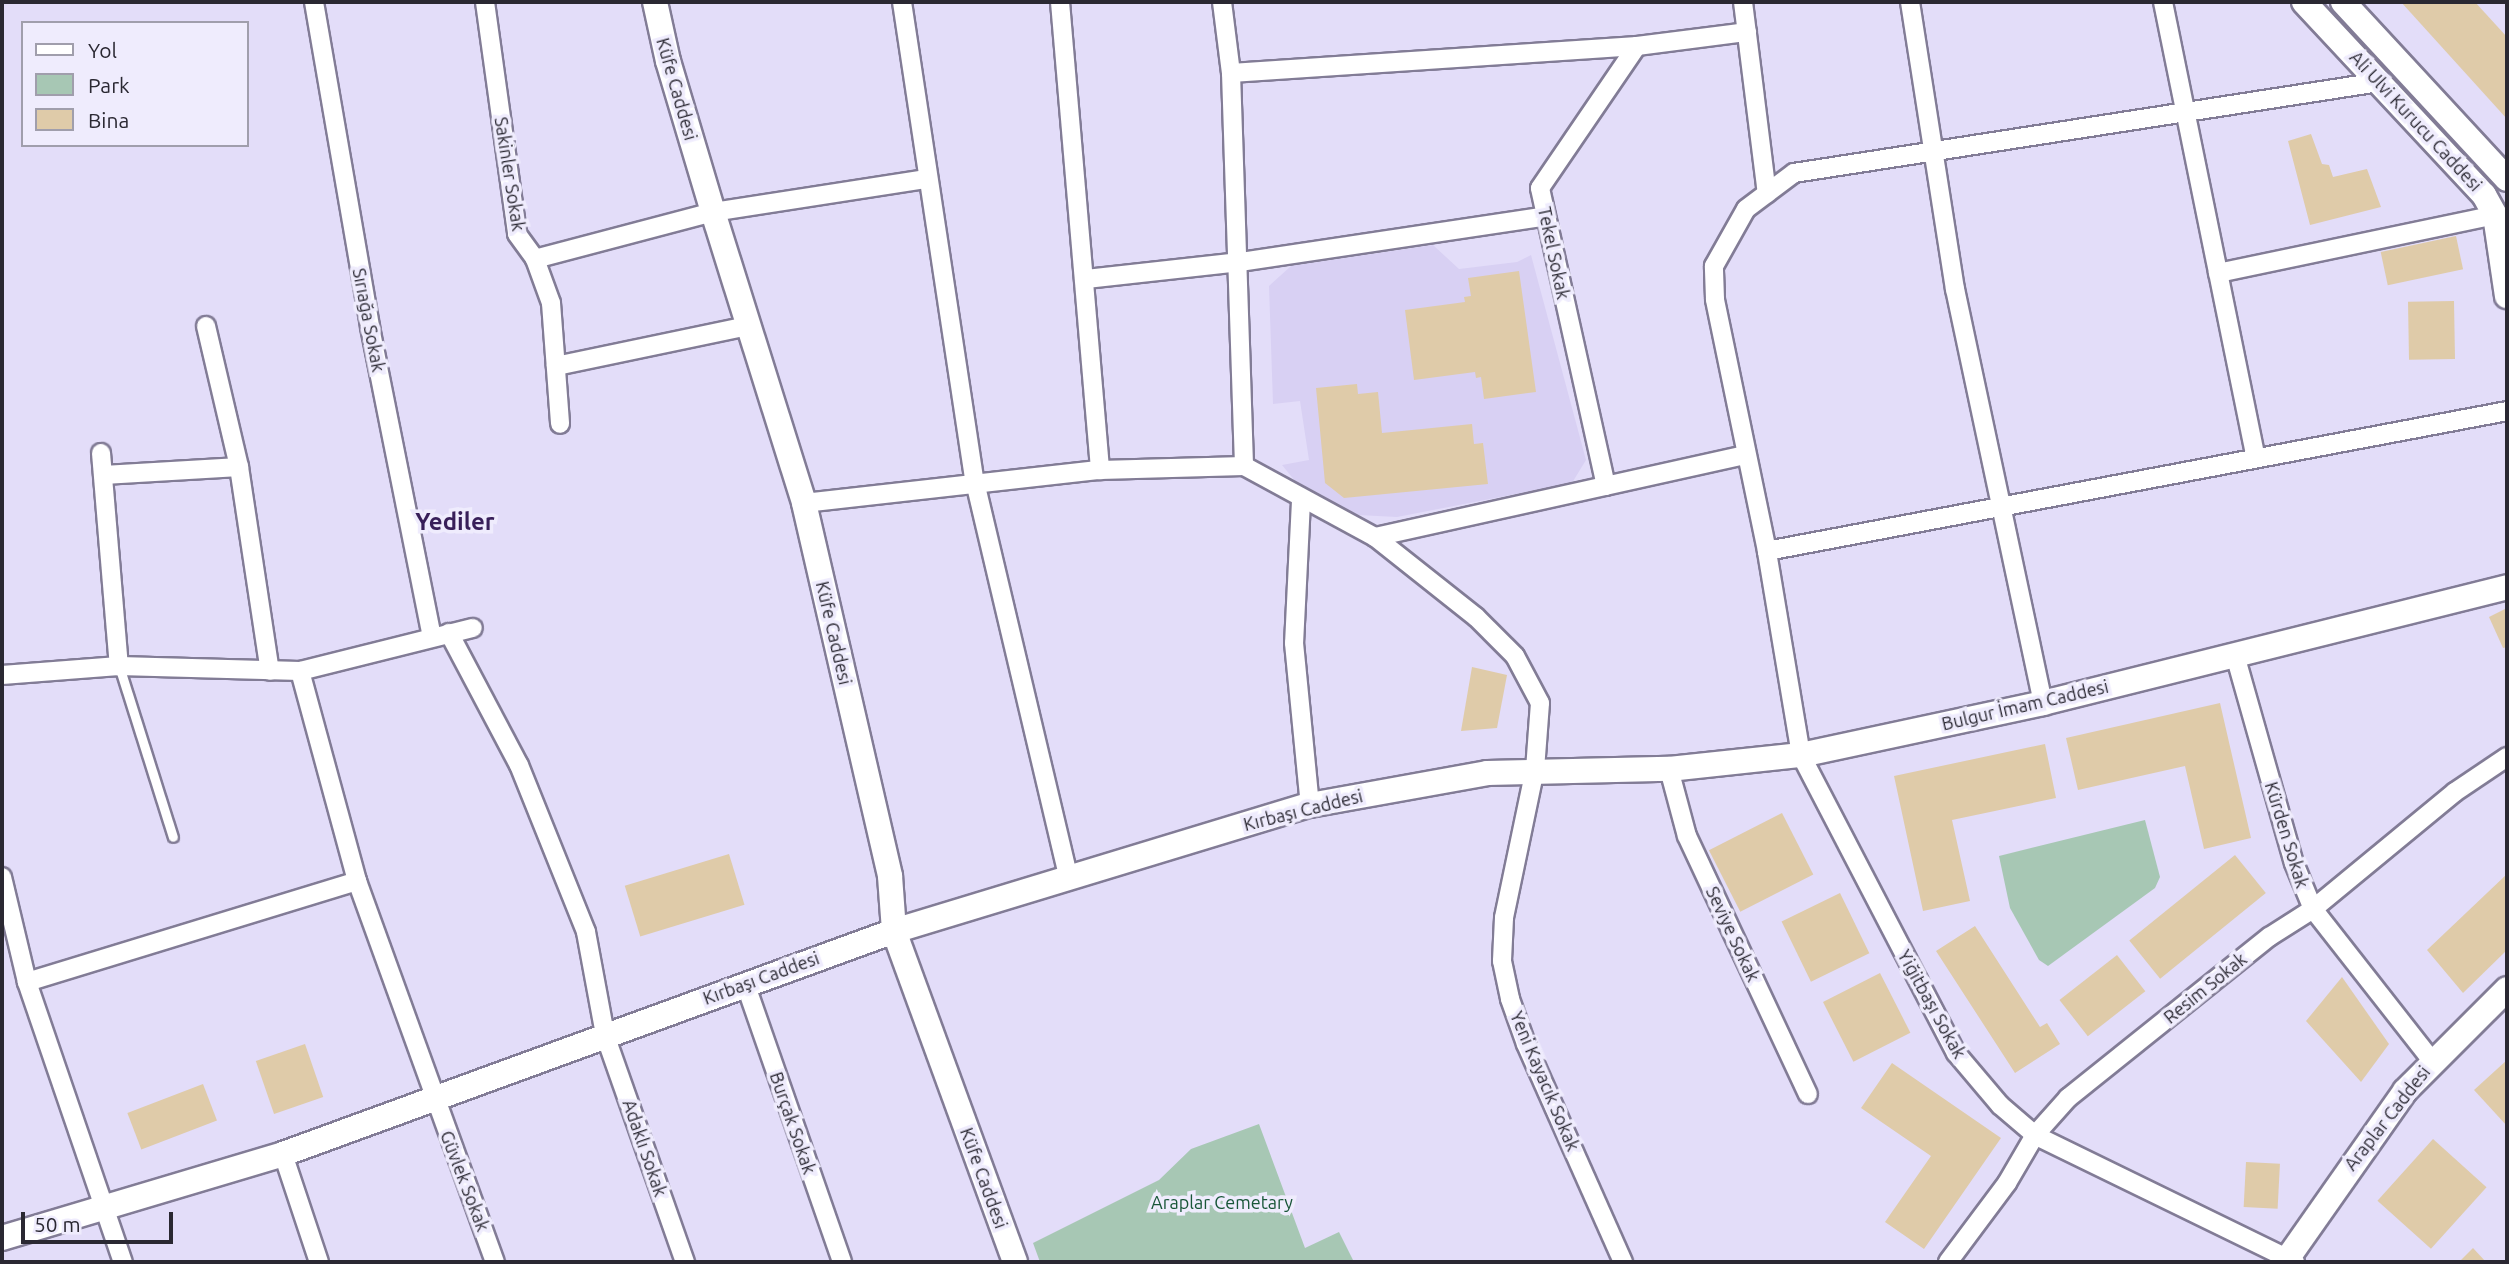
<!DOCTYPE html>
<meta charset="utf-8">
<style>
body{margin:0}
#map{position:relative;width:2509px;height:1264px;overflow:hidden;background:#e3ddf9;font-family:Ubuntu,sans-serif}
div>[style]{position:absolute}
.built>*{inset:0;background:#d8d0f3}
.green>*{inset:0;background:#a7c7b4}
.building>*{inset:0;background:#dfcba9;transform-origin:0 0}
.roads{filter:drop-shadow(2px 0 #827c96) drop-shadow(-2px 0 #827c96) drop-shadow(0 2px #827c96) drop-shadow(0 -2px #827c96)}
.lane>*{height:9px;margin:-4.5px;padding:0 4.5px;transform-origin:4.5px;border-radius:4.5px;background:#fff}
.street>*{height:18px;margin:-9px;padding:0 9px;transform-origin:9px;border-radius:9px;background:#fff}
.secondary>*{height:24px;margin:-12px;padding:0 12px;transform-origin:12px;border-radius:12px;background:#fff}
span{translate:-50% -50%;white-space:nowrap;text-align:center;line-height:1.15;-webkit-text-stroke:7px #efecfd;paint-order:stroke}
.street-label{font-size:18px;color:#2a2832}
.park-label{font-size:18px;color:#185638}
.district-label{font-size:24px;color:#381f59;font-weight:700}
.frame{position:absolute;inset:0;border:4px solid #2a2832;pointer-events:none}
.legend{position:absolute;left:21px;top:21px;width:228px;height:126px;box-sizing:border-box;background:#efecfd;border:2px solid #a09eac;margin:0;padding:9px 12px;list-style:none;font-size:21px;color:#2a2832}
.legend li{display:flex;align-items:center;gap:14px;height:35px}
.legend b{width:35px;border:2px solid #a09eac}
.scale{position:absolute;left:21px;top:1212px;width:152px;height:32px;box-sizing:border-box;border:4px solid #2a2832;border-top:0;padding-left:9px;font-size:21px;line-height:24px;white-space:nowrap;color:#2a2832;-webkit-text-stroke:5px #efecfd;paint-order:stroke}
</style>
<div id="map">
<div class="built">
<i style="clip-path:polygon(1433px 245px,1459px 269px,1517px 262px,1531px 255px,1586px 460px,1572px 483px,1397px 517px,1358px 515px,1300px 487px,1282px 465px,1309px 460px,1300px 401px,1273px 404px,1269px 286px,1291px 266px)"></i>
</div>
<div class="green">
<i style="clip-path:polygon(2145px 820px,2160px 877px,2155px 888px,2048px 966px,2039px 960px,2010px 908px,1999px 856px)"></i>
<i style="clip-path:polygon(1259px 1124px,1305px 1248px,1339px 1232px,1354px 1262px,1040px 1262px,1033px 1243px,1159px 1180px,1191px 1149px)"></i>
</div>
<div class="building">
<i style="clip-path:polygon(2401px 2px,2475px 2px,2507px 37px,2507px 119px)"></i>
<i style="clip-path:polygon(2311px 134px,2322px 164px,2329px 165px,2333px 177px,2367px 169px,2381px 207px,2310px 225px,2288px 141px)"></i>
<i style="left:2456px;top:236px;width:34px;height:77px;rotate:78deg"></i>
<i style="clip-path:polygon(1519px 271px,1536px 392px,1484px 399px,1481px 377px,1476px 378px,1475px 372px,1414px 380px,1405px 310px,1465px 302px,1464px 297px,1471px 296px,1468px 278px)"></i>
<i style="left:2454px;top:301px;width:58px;height:46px;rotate:89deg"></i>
<i style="clip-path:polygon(1357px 384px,1358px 394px,1378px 392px,1382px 433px,1472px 424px,1474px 444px,1483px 443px,1488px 484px,1344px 498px,1325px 483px,1316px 388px)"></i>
<i style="clip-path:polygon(2507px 608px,2507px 647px,2503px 648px,2489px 617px)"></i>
<i style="clip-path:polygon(1472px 667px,1507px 675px,1497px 728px,1461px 731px)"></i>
<i style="clip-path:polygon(2220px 703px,2251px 838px,2204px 849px,2185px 766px,2078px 790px,2066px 738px)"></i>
<i style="clip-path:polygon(2045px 744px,2056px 798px,1952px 820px,1970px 901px,1923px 911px,1894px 776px)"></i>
<i style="left:1782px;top:813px;width:69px;height:82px;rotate:63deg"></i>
<i style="left:729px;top:854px;width:53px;height:109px;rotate:73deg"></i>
<i style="left:2235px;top:855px;width:49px;height:136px;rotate:51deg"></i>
<i style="clip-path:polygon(2507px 874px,2507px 950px,2463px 993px,2427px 950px)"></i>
<i style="left:1840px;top:893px;width:67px;height:65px;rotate:64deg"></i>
<i style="clip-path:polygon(1975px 926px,2040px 1027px,2047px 1023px,2060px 1044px,2015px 1073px,1936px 951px)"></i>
<i style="left:2117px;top:955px;width:46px;height:73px;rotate:52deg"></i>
<i style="left:1880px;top:973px;width:67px;height:64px;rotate:63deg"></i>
<i style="clip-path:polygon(2342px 977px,2389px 1044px,2361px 1082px,2306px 1021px)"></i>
<i style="left:305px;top:1044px;width:56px;height:52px;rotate:71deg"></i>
<i style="clip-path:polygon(2507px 1060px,2507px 1126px,2474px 1090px)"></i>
<i style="clip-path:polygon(1892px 1063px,2001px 1138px,1924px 1249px,1885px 1222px,1931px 1156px,1861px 1108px)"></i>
<i style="left:203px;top:1084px;width:39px;height:81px;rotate:69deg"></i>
<i style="left:2433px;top:1139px;width:72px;height:83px;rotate:42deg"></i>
<i style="left:2246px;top:1162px;width:34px;height:45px;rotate:3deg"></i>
<i style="clip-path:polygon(2473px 1248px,2486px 1262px,2459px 1262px)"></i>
</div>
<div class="roads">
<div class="lane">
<i style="left:119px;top:666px;width:179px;rotate:72.5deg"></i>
</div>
<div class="street">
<i style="left:314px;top:2px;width:330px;rotate:80.2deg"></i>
<i style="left:370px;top:327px;width:315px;rotate:78.7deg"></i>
<i style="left:485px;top:2px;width:234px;rotate:82.1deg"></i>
<i style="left:517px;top:234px;width:31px;rotate:54deg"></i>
<i style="left:535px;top:259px;width:47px;rotate:70deg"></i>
<i style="left:551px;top:303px;width:121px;rotate:85.7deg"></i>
<i style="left:902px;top:2px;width:486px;rotate:81.4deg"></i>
<i style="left:975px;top:482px;width:404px;rotate:76.7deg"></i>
<i style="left:1060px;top:2px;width:470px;rotate:85.1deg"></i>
<i style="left:1222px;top:2px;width:72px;rotate:82.8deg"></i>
<i style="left:1231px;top:73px;width:393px;rotate:88.1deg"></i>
<i style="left:1743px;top:2px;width:193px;rotate:82.9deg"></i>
<i style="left:1910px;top:2px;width:291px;rotate:81.1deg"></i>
<i style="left:1955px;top:289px;width:423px;rotate:78deg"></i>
<i style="left:2163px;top:2px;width:462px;rotate:78.5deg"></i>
<i style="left:1231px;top:73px;width:407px;rotate:-3.8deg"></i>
<i style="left:1637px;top:46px;width:111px;rotate:-7.3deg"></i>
<i style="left:535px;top:259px;width:184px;rotate:-14.8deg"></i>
<i style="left:713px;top:212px;width:217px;rotate:-8.8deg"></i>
<i style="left:2218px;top:273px;width:283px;rotate:-11.8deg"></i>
<i style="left:1086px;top:279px;width:155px;rotate:-6.3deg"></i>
<i style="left:1240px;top:262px;width:309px;rotate:-8.5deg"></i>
<i style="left:206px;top:326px;width:145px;rotate:76.8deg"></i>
<i style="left:239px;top:467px;width:206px;rotate:81.4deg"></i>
<i style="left:556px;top:366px;width:196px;rotate:-11.8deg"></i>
<i style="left:101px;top:453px;width:214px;rotate:85.2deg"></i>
<i style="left:104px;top:475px;width:135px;rotate:-3.4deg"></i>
<i style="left:1606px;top:486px;width:305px;rotate:-102.5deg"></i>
<i style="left:1540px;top:188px;width:172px;rotate:-55.7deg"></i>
<i style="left:1301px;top:501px;width:142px;rotate:92.8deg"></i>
<i style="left:1294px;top:643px;width:163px;rotate:84.4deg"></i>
<i style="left:804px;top:503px;width:298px;rotate:-6.4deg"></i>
<i style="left:1100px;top:470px;width:144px;rotate:-1.6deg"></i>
<i style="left:1244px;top:466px;width:149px;rotate:28.5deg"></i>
<i style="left:1375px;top:537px;width:129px;rotate:38.4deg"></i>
<i style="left:1476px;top:617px;width:55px;rotate:45deg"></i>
<i style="left:1515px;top:656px;width:53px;rotate:62deg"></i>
<i style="left:1540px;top:703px;width:66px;rotate:94.3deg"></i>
<i style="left:1535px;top:769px;width:152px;rotate:101.8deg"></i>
<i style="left:1504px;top:918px;width:43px;rotate:92.7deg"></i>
<i style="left:1502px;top:961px;width:39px;rotate:78deg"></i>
<i style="left:1510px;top:999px;width:48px;rotate:70.4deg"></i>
<i style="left:1526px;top:1044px;width:239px;rotate:66deg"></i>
<i style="left:1375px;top:537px;width:378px;rotate:-12.5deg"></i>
<i style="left:1767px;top:551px;width:753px;rotate:-10.71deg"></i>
<i style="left:449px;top:633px;width:149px;rotate:62.1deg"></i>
<i style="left:519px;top:765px;width:180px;rotate:68.1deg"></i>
<i style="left:586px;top:932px;width:105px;rotate:79.5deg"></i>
<i style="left:605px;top:1035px;width:241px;rotate:70.6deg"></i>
<i style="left:2235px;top:655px;width:216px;rotate:74.2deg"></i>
<i style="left:2294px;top:863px;width:50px;rotate:67.6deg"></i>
<i style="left:2313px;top:909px;width:193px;rotate:51.9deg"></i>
<i style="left:300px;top:671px;width:218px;rotate:74.8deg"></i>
<i style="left:357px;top:881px;width:405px;rotate:70.1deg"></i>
<i style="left:2px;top:675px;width:117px;rotate:-4.4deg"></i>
<i style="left:119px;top:666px;width:181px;rotate:1.6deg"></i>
<i style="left:300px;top:671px;width:178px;rotate:-14deg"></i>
<i style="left:1669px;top:769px;width:69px;rotate:75deg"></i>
<i style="left:1687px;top:836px;width:285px;rotate:64.9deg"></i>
<i style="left:2px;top:877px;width:108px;rotate:76.6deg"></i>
<i style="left:27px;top:982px;width:296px;rotate:71.1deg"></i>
<i style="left:27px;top:982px;width:345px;rotate:-17deg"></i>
<i style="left:745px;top:983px;width:295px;rotate:70.8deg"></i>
<i style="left:283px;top:1154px;width:114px;rotate:71.6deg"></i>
<i style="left:1948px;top:1262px;width:99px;rotate:-53.2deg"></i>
<i style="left:2007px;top:1183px;width:56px;rotate:-59.7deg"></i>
<i style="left:2035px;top:1135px;width:50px;rotate:-48.3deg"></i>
<i style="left:2068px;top:1098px;width:258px;rotate:-38.7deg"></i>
<i style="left:2269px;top:937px;width:52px;rotate:-32.5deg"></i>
<i style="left:2313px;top:909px;width:184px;rotate:-39.5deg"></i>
<i style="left:2455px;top:792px;width:63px;rotate:-33.9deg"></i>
<i style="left:2295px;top:1262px;width:289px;rotate:-154deg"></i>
<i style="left:2035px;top:1135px;width:46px;rotate:-139.4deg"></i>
<i style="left:2000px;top:1105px;width:68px;rotate:-130.2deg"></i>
<i style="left:1956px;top:1053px;width:336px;rotate:-117.5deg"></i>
<i style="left:1801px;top:755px;width:207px;rotate:-99.5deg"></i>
<i style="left:1767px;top:551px;width:257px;rotate:-101.7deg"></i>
<i style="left:1715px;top:299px;width:33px;rotate:-92deg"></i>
<i style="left:1714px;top:266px;width:65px;rotate:-60.7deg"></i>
<i style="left:1746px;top:209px;width:60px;rotate:-36.9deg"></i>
<i style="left:1794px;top:173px;width:592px;rotate:-8.84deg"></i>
</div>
<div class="secondary">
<i style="left:655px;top:2px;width:60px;rotate:77.6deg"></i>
<i style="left:668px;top:61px;width:158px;rotate:73.4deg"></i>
<i style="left:713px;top:212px;width:305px;rotate:72.6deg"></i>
<i style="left:804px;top:503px;width:383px;rotate:77deg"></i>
<i style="left:890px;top:876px;width:55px;rotate:85.8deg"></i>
<i style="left:894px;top:931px;width:352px;rotate:69.9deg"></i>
<i style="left:2304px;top:2px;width:264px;rotate:47deg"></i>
<i style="left:2484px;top:195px;width:23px;rotate:61deg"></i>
<i style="left:2495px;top:215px;width:82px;rotate:81.6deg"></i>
<i style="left:2343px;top:2px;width:241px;rotate:47.2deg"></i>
<i style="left:2px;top:1238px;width:293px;rotate:-16.6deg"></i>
<i style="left:283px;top:1154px;width:650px;rotate:-20.05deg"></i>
<i style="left:894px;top:931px;width:435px;rotate:-16.9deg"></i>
<i style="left:1310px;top:805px;width:180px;rotate:-10.2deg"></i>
<i style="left:1487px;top:773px;width:182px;rotate:-1.3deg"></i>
<i style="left:1669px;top:769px;width:133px;rotate:-6.1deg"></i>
<i style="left:1801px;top:755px;width:248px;rotate:-12.1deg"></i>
<i style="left:2043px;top:703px;width:478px;rotate:-14deg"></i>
<i style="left:2285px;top:1262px;width:209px;rotate:-54.9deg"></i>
<i style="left:2405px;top:1091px;width:144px;rotate:-45deg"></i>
</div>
</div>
<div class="street-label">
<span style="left:677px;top:89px;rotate:74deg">Küfe Caddesi</span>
<span style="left:2416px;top:121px;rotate:47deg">Ali Ulvi Kurucu Caddesi</span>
<span style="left:510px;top:174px;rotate:81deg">Sakinler Sokak</span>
<span style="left:1554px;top:253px;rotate:78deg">Tekel Sokak</span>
<span style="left:369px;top:320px;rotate:79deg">Sırıağa Sokak</span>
<span style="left:834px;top:633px;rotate:77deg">Küfe Caddesi</span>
<span style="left:2025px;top:705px;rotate:-13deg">Bulgur İmam Caddesi</span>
<span style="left:1303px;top:810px;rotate:-14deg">Kırbaşı Caddesi</span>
<span style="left:2287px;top:835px;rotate:73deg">Kürden Sokak</span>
<span style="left:1733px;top:934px;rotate:65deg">Seviye Sokak</span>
<span style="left:761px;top:978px;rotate:-20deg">Kırbaşı Caddesi</span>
<span style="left:2205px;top:988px;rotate:-39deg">Resim Sokak</span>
<span style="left:1932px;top:1004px;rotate:61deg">Yiğitbaşı Sokak</span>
<span style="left:1545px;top:1081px;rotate:67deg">Yeni Kayacık Sokak</span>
<span style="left:2387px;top:1118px;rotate:-52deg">Araplar Caddesi</span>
<span style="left:793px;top:1123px;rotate:71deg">Burçak Sokak</span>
<span style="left:645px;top:1148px;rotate:71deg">Adaklı Sokak</span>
<span style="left:984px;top:1178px;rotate:70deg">Küfe Caddesi</span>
<span style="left:465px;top:1181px;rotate:69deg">Güvlek Sokak</span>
</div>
<div class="park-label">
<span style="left:1222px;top:1202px">Araplar Cemetary</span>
</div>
<div class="district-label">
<span style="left:455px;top:522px">Yediler</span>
</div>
<div class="frame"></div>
<ul class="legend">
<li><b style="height:9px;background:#fff"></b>Yol</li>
<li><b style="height:19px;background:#a7c7b4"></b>Park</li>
<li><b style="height:19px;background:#dfcba9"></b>Bina</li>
</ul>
<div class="scale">50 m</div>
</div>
